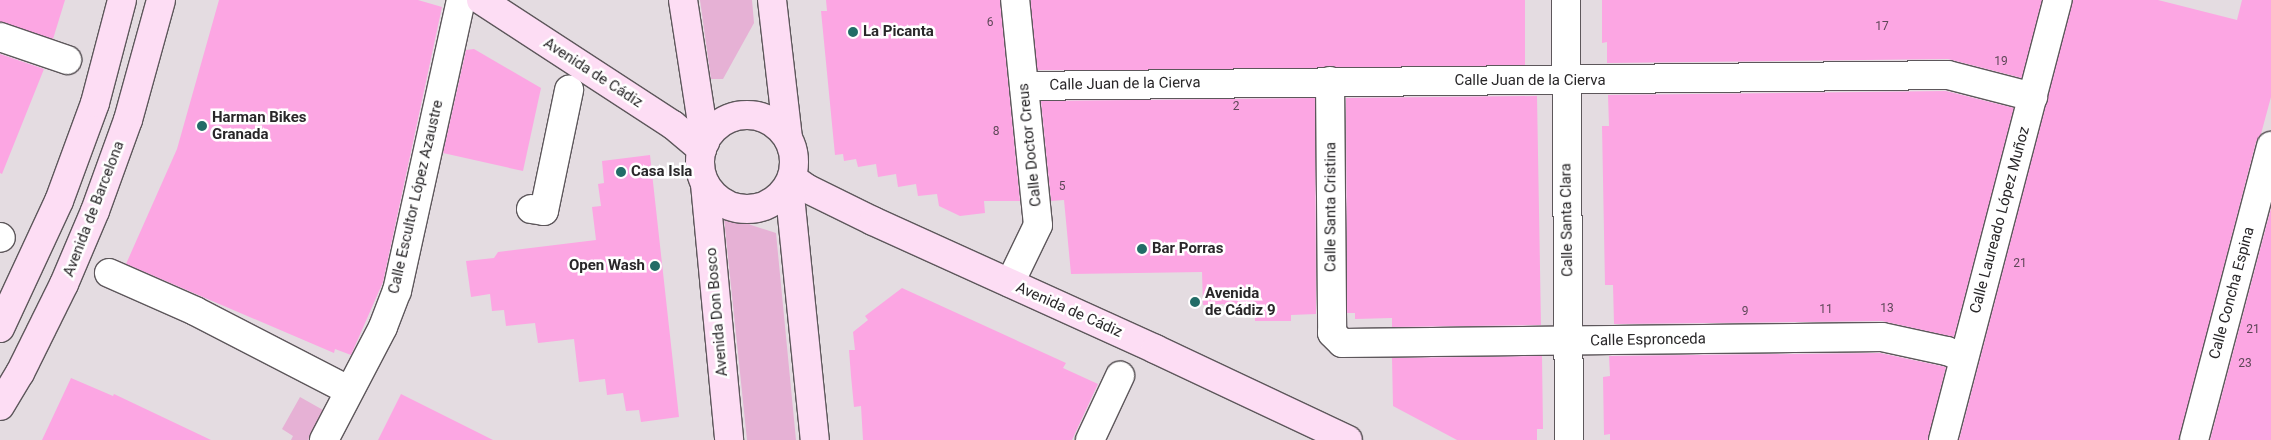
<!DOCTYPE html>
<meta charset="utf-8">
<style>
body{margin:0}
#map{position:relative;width:2271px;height:440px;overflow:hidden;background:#e4dce1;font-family:Roboto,sans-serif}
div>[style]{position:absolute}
.green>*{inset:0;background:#e6b1d5}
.building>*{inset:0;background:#fca6e3;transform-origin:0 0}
.roads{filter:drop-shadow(1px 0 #5d575b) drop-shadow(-1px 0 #5d575b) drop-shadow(0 1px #5d575b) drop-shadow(0 -1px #5d575b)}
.pedestrian>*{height:28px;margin:-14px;padding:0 14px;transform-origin:14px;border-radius:14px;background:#fff}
.minor>*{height:28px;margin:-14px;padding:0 14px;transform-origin:14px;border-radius:14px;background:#fff}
.tertiary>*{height:28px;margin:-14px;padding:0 14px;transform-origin:14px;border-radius:14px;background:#fff}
.secondary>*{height:28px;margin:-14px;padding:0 14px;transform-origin:14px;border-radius:14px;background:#fdddf4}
.secondary>.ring{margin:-14px;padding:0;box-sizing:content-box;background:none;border:28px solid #fdddf4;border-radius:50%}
.dots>*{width:14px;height:14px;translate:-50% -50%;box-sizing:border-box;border:2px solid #fff;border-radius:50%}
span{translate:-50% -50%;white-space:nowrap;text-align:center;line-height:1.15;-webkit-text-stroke:5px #fff;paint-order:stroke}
.number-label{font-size:12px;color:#5e4758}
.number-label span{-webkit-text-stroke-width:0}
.poi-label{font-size:15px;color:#292729;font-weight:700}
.left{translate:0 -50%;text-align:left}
.right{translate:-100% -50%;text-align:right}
.street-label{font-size:15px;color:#292729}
</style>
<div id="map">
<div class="green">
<i style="clip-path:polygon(700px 0,752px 0,754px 23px,723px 79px,711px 79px)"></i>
<i style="clip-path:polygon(728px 213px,751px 225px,776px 233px,796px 440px,747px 440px,724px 218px)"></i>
<i style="clip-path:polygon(300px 397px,323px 410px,308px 440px,291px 440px,293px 436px,282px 429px)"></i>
</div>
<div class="building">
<i style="clip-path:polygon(0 0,65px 0,53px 39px,0 22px)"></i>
<i style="clip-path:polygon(219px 0,418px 0,442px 7px,383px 282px,351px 355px,335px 349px,334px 353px,126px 264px,177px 149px)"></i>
<i style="clip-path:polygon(826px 0,1000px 0,1020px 201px,984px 201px,985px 213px,960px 216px,939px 206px,937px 194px,918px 196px,916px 184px,898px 187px,896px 174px,878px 177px,876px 164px,858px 167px,856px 159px,844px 161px,843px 154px,835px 155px,821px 11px,827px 11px)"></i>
<i style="left:1031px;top:0;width:494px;height:70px"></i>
<i style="clip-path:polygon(1602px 0,2042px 0,2022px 78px,1948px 59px,1607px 63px,1607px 42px,1602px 43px)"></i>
<i style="clip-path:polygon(2073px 0,2158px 0,2237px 20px,2242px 0,2271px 0,2271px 97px,2261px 134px,2256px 142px,2179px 440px,1959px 440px)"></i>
<i style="clip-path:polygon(474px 49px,541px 88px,523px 171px,443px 153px,466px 50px)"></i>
<i style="clip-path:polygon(0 54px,44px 69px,2px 174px,0 173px)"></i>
<i style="clip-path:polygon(1946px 91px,2014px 108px,1954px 337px,1882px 321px,1614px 324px,1613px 285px,1605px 285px,1602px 126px,1609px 126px,1608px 95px)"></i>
<i style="clip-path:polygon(1537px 96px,1541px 325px,1392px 327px,1392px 318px,1355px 319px,1355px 313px,1347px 313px,1346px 98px)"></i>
<i style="clip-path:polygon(1315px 98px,1316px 314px,1291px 315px,1291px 321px,1255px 321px,1255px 315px,1225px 316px,1224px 304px,1203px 305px,1202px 272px,1071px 274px,1064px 200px,1051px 201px,1041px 101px)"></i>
<i style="clip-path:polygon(650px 155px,679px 417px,641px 422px,639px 410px,626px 411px,623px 393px,607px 395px,605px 379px,579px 382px,574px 339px,538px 343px,535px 323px,506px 326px,504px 310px,492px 311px,490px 294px,471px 297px,466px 261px,494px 258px,498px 252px,596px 240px,592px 207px,601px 206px,598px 184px,604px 183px,602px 161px)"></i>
<i style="clip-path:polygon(2271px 208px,2271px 440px,2210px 440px)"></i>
<i style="clip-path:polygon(902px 288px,1066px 363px,1063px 368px,1098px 384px,1072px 440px,863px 440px,861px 406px,854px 407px,851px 376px,849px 350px,855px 350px,853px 332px,868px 320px,865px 316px)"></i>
<i style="clip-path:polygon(1880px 353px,1946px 367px,1928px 440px,1610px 440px,1610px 434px,1604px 435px,1603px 377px,1610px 376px,1609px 356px)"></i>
<i style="clip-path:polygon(1542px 356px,1543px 429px,1537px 429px,1537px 440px,1457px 440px,1393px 406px,1392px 358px)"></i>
<i style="clip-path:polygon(71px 378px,113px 396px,114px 394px,211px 440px,42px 440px)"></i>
<i style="clip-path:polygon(401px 394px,493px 440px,378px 440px)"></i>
</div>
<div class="roads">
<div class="pedestrian">
<i style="left:0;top:37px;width:71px;rotate:18.9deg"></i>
<i style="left:531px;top:209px;width:13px;rotate:9deg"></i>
<i style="left:544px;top:211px;width:124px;rotate:-78.3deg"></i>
<i style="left:0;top:237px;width:1px;rotate:45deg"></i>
<i style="left:109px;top:273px;width:94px;rotate:23.8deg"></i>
<i style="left:195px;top:311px;width:163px;rotate:27.3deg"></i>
<i style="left:1090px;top:440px;width:71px;rotate:-64.9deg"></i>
</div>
<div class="minor">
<i style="left:1330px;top:81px;width:252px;rotate:89.5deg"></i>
<i style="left:1332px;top:333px;width:14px;rotate:45deg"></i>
<i style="left:1342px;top:343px;width:540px;rotate:-0.64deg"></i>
<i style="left:1882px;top:337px;width:66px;rotate:12.2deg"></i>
<i style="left:1947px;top:351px;width:18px;rotate:22deg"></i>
<i style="left:1024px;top:86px;width:924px;rotate:-0.68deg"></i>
<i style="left:1948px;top:75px;width:88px;rotate:14.5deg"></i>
<i style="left:1010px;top:283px;width:64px;rotate:-64.2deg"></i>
<i style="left:1038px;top:225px;width:226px;rotate:-95.8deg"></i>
<i style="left:324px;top:440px;width:127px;rotate:-62.4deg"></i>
<i style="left:383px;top:327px;width:39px;rotate:-69deg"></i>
<i style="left:397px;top:291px;width:298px;rotate:-77.6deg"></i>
<i style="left:2194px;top:440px;width:304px;rotate:-75.3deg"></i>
</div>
<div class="tertiary">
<i style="left:1566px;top:0;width:440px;rotate:89.6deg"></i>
<i style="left:1943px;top:440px;width:455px;rotate:-75.4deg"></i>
</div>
<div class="secondary">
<i style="left:481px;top:0;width:229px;rotate:33.1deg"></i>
<i style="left:673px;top:125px;width:38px;rotate:40deg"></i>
<i style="left:683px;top:0;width:144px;rotate:81.2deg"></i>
<i style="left:772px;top:0;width:139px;rotate:83.4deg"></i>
<i class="ring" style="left:700px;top:115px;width:66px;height:66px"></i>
<i style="left:792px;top:178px;width:19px;rotate:35deg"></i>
<i style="left:808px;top:189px;width:72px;rotate:26.2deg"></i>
<i style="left:873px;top:221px;width:310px;rotate:24.4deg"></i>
<i style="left:1155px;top:349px;width:213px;rotate:25.2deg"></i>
<i style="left:705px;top:184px;width:257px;rotate:84.6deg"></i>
<i style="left:789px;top:186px;width:255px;rotate:84.2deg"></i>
<i style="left:0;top:328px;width:140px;rotate:-65.1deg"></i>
<i style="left:59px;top:201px;width:104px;rotate:-69.8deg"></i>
<i style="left:95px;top:103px;width:106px;rotate:-75.3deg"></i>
<i style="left:0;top:406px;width:39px;rotate:-59deg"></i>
<i style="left:20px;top:373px;width:99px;rotate:-63.7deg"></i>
<i style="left:64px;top:284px;width:79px;rotate:-67deg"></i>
<i style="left:95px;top:211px;width:97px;rotate:-70.1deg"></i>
<i style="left:128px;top:120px;width:124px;rotate:-74.6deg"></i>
</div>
</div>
<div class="dots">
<i style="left:853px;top:32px;background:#226c67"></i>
<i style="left:202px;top:126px;background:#226c67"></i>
<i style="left:621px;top:172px;background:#226c67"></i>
<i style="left:1142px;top:249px;background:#226c67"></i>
<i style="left:655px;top:266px;background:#226c67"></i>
<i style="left:1195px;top:302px;background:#226c67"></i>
</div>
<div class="number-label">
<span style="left:990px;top:23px">6</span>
<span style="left:1882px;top:27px">17</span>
<span style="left:2001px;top:62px">19</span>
<span style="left:1236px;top:107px">2</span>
<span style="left:996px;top:132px">8</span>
<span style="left:1062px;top:187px">5</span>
<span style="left:2020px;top:264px">21</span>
<span style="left:1887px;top:309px">13</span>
<span style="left:1826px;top:310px">11</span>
<span style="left:1745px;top:312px">9</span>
<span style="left:2253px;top:330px">21</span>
<span style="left:2245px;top:364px">23</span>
</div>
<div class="poi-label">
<span class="left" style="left:863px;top:32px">La Picanta</span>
<span class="left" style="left:212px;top:126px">Harman Bikes<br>Granada</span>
<span class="left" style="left:631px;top:172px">Casa Isla</span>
<span class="left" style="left:1152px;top:249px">Bar Porras</span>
<span class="right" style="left:645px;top:266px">Open Wash</span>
<span class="left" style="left:1205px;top:302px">Avenida<br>de Cádiz 9</span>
</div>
<div class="street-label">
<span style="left:593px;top:73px;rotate:33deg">Avenida de Cádiz</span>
<span style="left:1530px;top:81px">Calle Juan de la Cierva</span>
<span style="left:1125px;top:84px;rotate:-1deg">Calle Juan de la Cierva</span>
<span style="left:1030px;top:145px;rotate:-96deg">Calle Doctor Creus</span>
<span style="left:416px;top:197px;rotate:-77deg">Calle Escultor López Azaustre</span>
<span style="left:1331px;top:207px;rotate:-90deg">Calle Santa Cristina</span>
<span style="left:94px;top:209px;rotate:-69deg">Avenida de Barcelona</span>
<span style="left:1567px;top:220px;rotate:-91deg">Calle Santa Clara</span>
<span style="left:2000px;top:220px;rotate:-75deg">Calle Laureado López Muñoz</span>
<span style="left:2232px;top:293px;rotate:-75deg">Calle Concha Espina</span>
<span style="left:1069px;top:310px;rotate:24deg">Avenida de Cádiz</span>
<span style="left:717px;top:312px;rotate:-95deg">Avenida Don Bosco</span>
<span style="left:1648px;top:340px;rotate:-1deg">Calle Espronceda</span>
</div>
</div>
